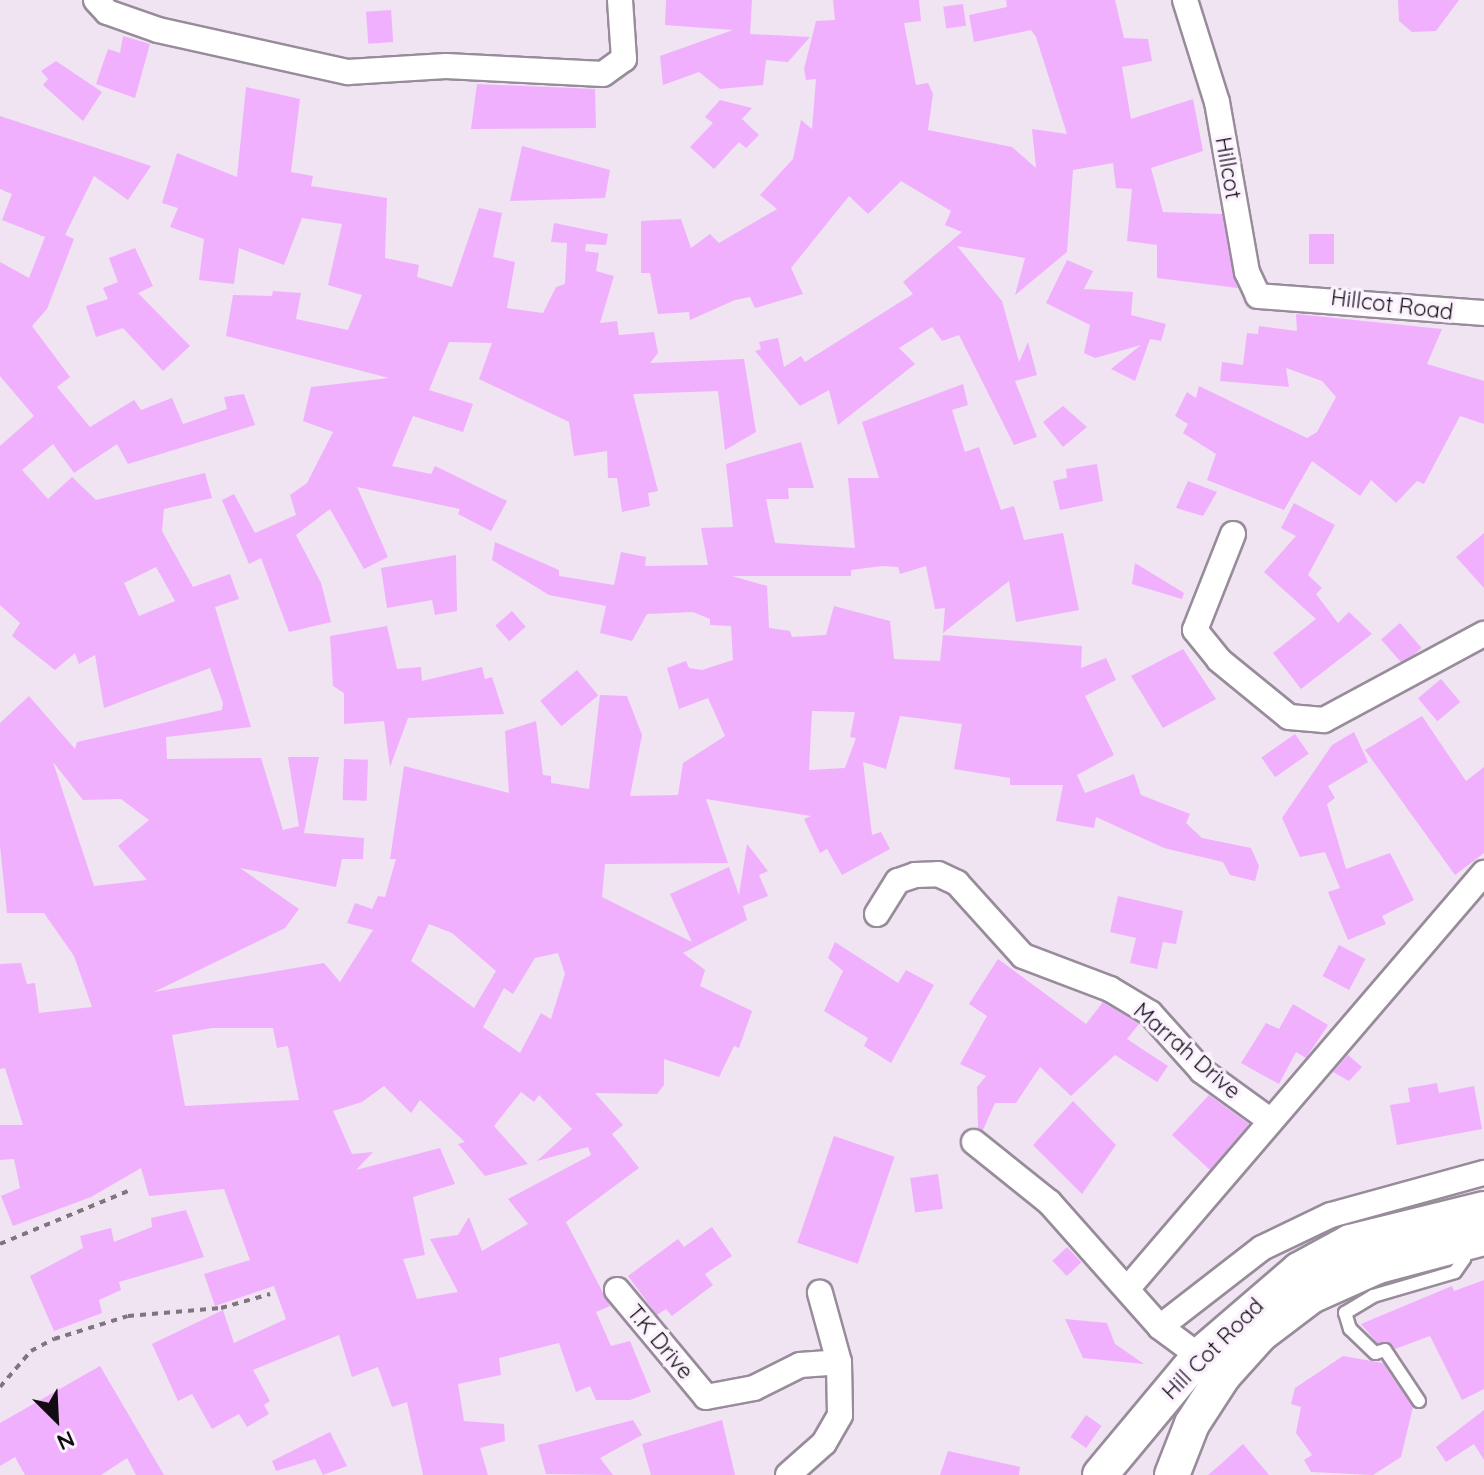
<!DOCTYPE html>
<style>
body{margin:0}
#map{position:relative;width:1484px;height:1475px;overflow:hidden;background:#f0e3f2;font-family:Quicksand,sans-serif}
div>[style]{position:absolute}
.building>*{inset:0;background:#f1b0fd;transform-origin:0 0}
.path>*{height:4px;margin-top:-2px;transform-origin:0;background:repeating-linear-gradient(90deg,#7e757f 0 6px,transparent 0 12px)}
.roads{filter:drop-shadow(2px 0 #988c9b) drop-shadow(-2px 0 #988c9b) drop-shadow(0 2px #988c9b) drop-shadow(0 -2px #988c9b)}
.service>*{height:12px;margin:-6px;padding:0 6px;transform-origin:6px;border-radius:6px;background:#fff}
.minor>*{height:24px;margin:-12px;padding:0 12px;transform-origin:12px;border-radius:12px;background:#fff}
.secondary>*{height:34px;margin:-17px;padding:0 17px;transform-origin:17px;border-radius:17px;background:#fff}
span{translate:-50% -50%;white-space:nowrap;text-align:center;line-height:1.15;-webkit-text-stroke:7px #fcf1fe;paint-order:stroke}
.street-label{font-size:22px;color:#110c11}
.north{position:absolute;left:16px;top:1379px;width:80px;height:80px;-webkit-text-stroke:6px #fcf1fe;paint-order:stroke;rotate:156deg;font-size:22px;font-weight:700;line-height:32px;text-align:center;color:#110c11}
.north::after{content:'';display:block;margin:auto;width:28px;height:36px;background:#110c11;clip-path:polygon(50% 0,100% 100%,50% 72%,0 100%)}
</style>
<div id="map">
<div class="building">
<i style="clip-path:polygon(666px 0,752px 0,750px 34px,810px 37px,788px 62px,766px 60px,763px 85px,720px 89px,699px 72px,663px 85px,660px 56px,733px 30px,665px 25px)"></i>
<i style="clip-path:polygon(833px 0,919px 0,921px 21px,904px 23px,916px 85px,928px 83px,933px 94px,928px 130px,1012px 147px,1036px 168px,1032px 129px,1067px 134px,1036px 37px,1031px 30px,974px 42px,969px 15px,1007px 7px,1006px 0,1115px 0,1124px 38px,1148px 39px,1152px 61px,1122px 67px,1131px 119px,1193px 99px,1203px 151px,1151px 168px,1163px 212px,1222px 214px,1238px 288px,1157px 278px,1157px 245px,1127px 241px,1132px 189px,1116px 188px,1113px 163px,1073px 170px,1067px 252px,1015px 295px,1025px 258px,957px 246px,1002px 301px,1019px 362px,1028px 342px,1037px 375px,1015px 381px,1037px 437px,1014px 445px,959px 335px,942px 341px,932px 327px,899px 348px,915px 364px,838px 425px,829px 390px,800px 406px,755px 351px,761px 349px,759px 342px,778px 338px,784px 367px,801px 356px,805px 362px,913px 294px,903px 282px,962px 232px,945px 225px,951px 211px,901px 181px,868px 214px,849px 196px,791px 268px,803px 294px,755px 308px,750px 297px,735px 300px,690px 320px,689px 312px,658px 314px,650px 273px,641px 273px,641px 221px,681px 219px,691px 248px,710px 234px,719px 243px,777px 209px,760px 195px,793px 159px,801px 120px,812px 129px,816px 79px,806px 80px,804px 69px,816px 21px,835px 20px)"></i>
<i style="clip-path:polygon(1398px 0,1459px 0,1436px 31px,1412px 32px,1399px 21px)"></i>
<i style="left:963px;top:4px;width:22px;height:20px;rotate:82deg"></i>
<i style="left:391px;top:10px;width:32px;height:25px;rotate:86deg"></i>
<i style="clip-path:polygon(123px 36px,150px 44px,135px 98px,96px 84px,108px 49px,120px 53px)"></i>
<i style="clip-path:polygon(56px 61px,102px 92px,83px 121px,43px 85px,48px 79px,41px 71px)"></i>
<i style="clip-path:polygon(477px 84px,595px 89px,596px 128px,471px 129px)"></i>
<i style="clip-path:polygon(246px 87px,300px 99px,291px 172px,313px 176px,311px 186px,387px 198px,385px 258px,419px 265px,417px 277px,452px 287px,479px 208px,502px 213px,493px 257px,515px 262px,507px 308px,543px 313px,556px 287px,565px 284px,567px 243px,551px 242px,554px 223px,608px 234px,606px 245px,586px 244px,585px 251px,599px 253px,596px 271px,614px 276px,600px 323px,617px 321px,619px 335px,654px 332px,658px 353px,650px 363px,744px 359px,756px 432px,725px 450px,718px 391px,633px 394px,658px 491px,648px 493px,650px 506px,622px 512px,617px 478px,608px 478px,607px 451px,574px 456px,569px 422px,479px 379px,492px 343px,449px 342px,429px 390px,473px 404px,463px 432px,413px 416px,392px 466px,431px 474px,435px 466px,507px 501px,491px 531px,458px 514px,460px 509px,357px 487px,388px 557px,364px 569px,330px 509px,296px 535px,321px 583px,331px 622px,289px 632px,261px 558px,249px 564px,222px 500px,234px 494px,255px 533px,296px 515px,290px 495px,307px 483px,333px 432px,303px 421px,311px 387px,389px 378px,226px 336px,233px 295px,272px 296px,273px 291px,301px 293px,296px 319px,348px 330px,362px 295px,328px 285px,342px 224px,302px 218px,284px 265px,239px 248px,234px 284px,199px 280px,204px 239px,170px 227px,178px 208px,162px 203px,177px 153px,237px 177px)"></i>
<i style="clip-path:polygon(720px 100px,752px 108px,742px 119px,759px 135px,746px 148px,739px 142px,714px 169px,690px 147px,713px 123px,705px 117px)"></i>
<i style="clip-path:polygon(evenodd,0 116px,151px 166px,128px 200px,94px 176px,65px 235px,74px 239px,47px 309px,32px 326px,70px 377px,57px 387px,90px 427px,134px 400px,141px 410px,172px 398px,183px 424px,227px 409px,224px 397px,244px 394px,255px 425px,128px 464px,117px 444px,74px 473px,53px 444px,22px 470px,48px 499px,72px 477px,96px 500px,205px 473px,212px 498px,164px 509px,162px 531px,193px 587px,230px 574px,239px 599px,215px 607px,251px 727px,166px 737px,167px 759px,261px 758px,283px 830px,299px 826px,288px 757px,319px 757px,304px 833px,364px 838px,363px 859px,342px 859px,336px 887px,240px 868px,299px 909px,285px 928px,154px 992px,324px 963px,340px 982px,373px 930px,347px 923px,355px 903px,372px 909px,378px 896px,385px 897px,396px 859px,390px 859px,404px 766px,509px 793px,505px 731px,536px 721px,543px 775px,551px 776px,551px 783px,589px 789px,600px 695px,627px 696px,642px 735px,630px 796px,678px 795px,683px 763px,725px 736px,708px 698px,679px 709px,667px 668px,686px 661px,689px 668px,702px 670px,733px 660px,731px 626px,710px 625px,710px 619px,693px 612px,647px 614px,632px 641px,600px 633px,606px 606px,549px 595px,492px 560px,495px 542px,559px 570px,559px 576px,614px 585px,621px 552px,646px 557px,645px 566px,708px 565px,701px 528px,733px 527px,726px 464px,801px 442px,814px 488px,788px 488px,789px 499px,766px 499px,775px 543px,855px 548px,848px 478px,879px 478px,862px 422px,963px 384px,968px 405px,952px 410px,965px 452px,979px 447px,1001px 510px,1014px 506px,1024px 540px,1063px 533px,1079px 610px,1016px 622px,1009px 581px,943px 633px,945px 608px,935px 609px,926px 566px,900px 574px,898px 567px,882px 566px,851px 570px,851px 576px,732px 576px,767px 586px,769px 628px,790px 631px,792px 637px,826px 635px,834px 606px,890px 621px,894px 659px,940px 661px,943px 635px,1082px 646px,1081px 668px,1106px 658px,1116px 680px,1085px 696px,1114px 755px,1077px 775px,1085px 793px,1134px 774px,1141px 795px,1190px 814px,1186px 823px,1202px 838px,1251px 848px,1259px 866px,1255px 881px,1230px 875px,1223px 862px,1164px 848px,1096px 817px,1094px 828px,1056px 821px,1063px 785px,1010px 785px,1010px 778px,954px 769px,962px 724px,900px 716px,886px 769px,863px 762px,872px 835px,881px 832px,890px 849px,842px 875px,827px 849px,820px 853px,804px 819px,811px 816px,706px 799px,728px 863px,605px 864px,602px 897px,692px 942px,670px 894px,729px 867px,739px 895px,747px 844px,768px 871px,759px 875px,768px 896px,743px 906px,747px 920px,683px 953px,705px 970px,700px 986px,752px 1011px,739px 1048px,734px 1046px,719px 1077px,664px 1059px,664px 1085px,657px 1094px,595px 1093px,623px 1125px,612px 1134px,639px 1168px,566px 1222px,610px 1306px,596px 1312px,611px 1346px,630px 1341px,651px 1392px,630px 1400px,596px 1400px,590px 1386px,576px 1392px,559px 1343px,499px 1358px,501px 1375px,458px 1384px,464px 1421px,504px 1424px,505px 1441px,480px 1448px,488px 1475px,423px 1475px,407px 1402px,392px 1407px,378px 1367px,352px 1377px,339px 1335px,253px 1370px,270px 1401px,264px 1405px,269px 1414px,247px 1427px,239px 1414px,212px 1429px,192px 1394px,178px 1401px,152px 1344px,223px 1310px,234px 1343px,286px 1319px,274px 1286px,215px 1306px,204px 1274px,250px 1260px,224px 1189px,149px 1196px,141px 1168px,91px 1197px,13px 1226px,1px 1196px,20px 1188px,14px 1159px,0 1160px,0 1125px,23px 1125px,5px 1068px,0 1069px,0 964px,21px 963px,27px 984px,35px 983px,39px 1013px,92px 1007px,74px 956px,44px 913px,7px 913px,0 846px,0 723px,29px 696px,75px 749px,77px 742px,222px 710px,223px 703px,210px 668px,104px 708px,95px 655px,79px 664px,75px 653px,55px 670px,12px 636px,20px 623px,0 605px,0 446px,34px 416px,0 376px,0 262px,29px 278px,45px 237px,2px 220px,12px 194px,0 189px,0 116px,156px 567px,175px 601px,139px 616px,124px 583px,156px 567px,0 116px,812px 711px,855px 712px,850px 737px,856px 738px,845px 768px,809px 770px,812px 711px,0 116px,53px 762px,83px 800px,121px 799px,149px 820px,118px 846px,147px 880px,94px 886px,53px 762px,0 116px,429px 924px,452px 933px,496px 971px,474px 1008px,411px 961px,429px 924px,0 116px,558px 953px,565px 974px,551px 1019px,541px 1013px,520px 1053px,483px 1027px,504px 988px,513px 994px,535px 958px,558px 953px,0 116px,212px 1028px,273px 1028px,277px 1048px,288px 1046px,299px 1100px,185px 1106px,172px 1035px,212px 1028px,0 116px,384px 1086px,411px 1113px,420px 1100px,465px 1142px,458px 1144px,485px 1176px,528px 1164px,494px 1126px,521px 1092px,534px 1102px,539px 1095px,572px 1129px,537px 1161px,588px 1147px,591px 1155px,508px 1199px,528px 1224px,482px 1251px,469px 1217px,458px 1235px,430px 1239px,458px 1292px,417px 1299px,403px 1259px,425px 1255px,413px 1197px,455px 1184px,440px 1148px,356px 1170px,373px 1152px,352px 1154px,333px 1111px,362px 1102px,384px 1086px)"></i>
<i style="clip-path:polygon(522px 146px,610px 170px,605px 198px,510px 201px)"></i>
<i style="left:1309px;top:234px;width:25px;height:30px"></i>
<i style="clip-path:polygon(135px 248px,153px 286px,138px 293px,190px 346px,163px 371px,123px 328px,96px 337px,86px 306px,108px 299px,103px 288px,118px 282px,109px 258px)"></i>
<i style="clip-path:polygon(1067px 260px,1093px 271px,1084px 289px,1133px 292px,1131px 315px,1166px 324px,1161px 341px,1150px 339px,1135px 381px,1111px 369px,1141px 345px,1095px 358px,1084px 353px,1090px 325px,1046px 303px)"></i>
<i style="clip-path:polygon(1296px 314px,1442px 329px,1427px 364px,1484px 381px,1484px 424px,1460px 416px,1424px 484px,1417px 481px,1396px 503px,1371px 480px,1360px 496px,1312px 461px,1284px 510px,1207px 480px,1216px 454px,1183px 433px,1188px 424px,1175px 416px,1187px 392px,1196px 398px,1199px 386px,1307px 438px,1317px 432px,1336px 397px,1322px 381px,1286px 368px,1289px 387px,1220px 381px,1222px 362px,1243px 365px,1247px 333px,1258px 334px,1259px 326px,1297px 331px)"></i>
<i style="clip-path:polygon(1063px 406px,1087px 427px,1063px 447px,1043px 422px)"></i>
<i style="clip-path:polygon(1097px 464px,1103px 501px,1060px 510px,1053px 481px,1067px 478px,1066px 469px)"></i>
<i style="clip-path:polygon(1188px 481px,1217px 492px,1203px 516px,1176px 508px)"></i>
<i style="clip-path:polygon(1294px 503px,1335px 525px,1308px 575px,1322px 588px,1316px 594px,1338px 623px,1349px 612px,1372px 634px,1301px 689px,1273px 653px,1316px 619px,1264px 572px,1296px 536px,1281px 528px)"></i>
<i style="clip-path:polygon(1484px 533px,1484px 588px,1456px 557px)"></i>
<i style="clip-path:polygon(456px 555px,457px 611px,435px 615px,432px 600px,387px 608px,381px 568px)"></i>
<i style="clip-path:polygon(1135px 563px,1184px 593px,1182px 599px,1132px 584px)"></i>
<i style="left:512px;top:611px;width:21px;height:22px;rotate:49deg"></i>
<i style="left:1400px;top:623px;width:33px;height:25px;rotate:49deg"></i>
<i style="clip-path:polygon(387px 626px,397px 669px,421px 667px,422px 681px,482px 667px,485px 679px,492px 677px,504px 714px,408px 718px,390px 767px,384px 721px,344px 724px,344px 693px,333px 686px,330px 636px)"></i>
<i style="clip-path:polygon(1183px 649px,1216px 699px,1163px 728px,1131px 676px)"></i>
<i style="left:577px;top:670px;width:33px;height:48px;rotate:50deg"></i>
<i style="left:1441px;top:679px;width:30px;height:30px;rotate:50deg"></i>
<i style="clip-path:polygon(1422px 716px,1466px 781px,1484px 767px,1484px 853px,1455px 875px,1365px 750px)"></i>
<i style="clip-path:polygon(1354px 732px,1368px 762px,1328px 786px,1335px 798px,1327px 804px,1346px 869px,1390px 853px,1414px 900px,1382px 916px,1386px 924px,1348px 940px,1328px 892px,1340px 888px,1325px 852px,1300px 857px,1282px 818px,1332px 745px)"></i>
<i style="left:1295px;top:734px;width:24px;height:41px;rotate:55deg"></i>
<i style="left:344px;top:759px;width:24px;height:41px;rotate:2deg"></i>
<i style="clip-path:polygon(1118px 896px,1183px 911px,1176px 944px,1163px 942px,1157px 969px,1130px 963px,1136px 938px,1110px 932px)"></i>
<i style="clip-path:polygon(835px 942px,898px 983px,906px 970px,934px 985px,891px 1063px,864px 1046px,868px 1038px,824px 1011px,843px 971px,828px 958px)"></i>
<i style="left:1339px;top:945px;width:30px;height:35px;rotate:28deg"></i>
<i style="clip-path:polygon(998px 959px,1086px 1024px,1103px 1002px,1139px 1024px,1127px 1039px,1168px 1066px,1157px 1082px,1115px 1055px,1071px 1096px,1040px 1067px,1016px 1103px,995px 1103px,983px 1130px,978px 1128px,977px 1087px,986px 1076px,960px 1064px,987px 1016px,969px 1004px)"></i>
<i style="clip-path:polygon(1293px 1004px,1328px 1025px,1306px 1058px,1296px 1052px,1279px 1084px,1241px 1063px,1266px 1023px,1279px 1029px)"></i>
<i style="clip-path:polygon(1348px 1055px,1362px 1067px,1349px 1081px,1333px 1072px)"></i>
<i style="clip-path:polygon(1437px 1083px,1439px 1093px,1474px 1086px,1482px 1129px,1397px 1145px,1390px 1105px,1410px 1102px,1408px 1088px)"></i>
<i style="clip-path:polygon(1209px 1095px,1249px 1124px,1210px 1170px,1172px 1135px)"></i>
<i style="clip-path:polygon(1073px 1101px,1116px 1145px,1082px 1194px,1033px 1145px)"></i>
<i style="left:834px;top:1136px;width:64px;height:113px;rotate:19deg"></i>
<i style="left:938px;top:1174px;width:35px;height:28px;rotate:82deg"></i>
<i style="clip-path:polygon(186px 1210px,204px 1257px,119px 1282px,121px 1290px,99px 1300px,102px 1313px,54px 1331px,30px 1276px,83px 1248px,80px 1236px,111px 1228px,114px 1242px,152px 1227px,151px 1218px)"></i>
<i style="clip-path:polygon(712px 1227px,732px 1256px,705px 1274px,713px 1285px,672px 1316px,666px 1309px,657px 1315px,628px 1276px,678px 1239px,684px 1247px)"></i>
<i style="left:1067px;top:1247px;width:21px;height:20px;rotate:47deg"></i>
<i style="clip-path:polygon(1484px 1280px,1484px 1389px,1462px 1400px,1430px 1336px,1395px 1349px,1377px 1343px,1361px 1324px,1452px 1286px,1454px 1291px)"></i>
<i style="clip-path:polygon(1065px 1319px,1107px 1323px,1115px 1344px,1144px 1364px,1083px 1358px)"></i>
<i style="clip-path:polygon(1343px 1356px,1383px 1363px,1413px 1407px,1401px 1457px,1373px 1475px,1311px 1472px,1304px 1460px,1312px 1455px,1296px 1433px,1301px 1407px,1291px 1404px,1295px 1388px)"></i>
<i style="clip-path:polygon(100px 1366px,164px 1475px,136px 1475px,127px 1458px,101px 1475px,25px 1475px,15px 1457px,0 1466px,0 1423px)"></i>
<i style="clip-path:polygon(1484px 1410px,1484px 1460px,1474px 1444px,1446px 1462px,1436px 1447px)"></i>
<i style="left:1086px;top:1415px;width:19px;height:27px;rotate:35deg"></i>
<i style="clip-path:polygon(633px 1420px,642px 1435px,600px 1458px,613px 1475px,546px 1474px,538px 1445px)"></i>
<i style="clip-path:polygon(722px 1420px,735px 1475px,651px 1475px,642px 1444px)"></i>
<i style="clip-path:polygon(330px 1432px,347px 1466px,323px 1475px,315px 1459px,276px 1471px,272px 1461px)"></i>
<i style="clip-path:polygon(1243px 1444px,1269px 1475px,1208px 1475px,1222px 1463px)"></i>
<i style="clip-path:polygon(948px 1451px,1020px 1467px,1019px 1475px,940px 1475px)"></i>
</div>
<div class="path">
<i style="left:0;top:1244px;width:139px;rotate:-22.5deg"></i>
<i style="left:0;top:1387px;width:48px;rotate:-49.3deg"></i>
<i style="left:31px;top:1351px;width:26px;rotate:-28deg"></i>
<i style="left:54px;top:1339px;width:77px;rotate:-17.3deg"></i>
<i style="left:128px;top:1316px;width:93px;rotate:-4.9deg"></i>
<i style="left:221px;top:1308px;width:51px;rotate:-15.9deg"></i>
</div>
<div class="roads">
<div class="service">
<i style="left:1419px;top:1401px;width:61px;rotate:-123.7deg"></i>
<i style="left:1385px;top:1350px;width:10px;rotate:163deg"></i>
<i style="left:1375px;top:1353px;width:35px;rotate:-136deg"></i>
<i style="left:1350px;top:1329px;width:17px;rotate:-107deg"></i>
<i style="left:1345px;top:1313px;width:33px;rotate:-31deg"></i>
<i style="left:1373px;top:1296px;width:85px;rotate:-16.3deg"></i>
<i style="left:1455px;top:1272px;width:16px;rotate:-55deg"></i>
<i style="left:1464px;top:1259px;width:12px;rotate:-110deg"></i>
</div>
<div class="minor">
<i style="left:96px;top:0;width:16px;rotate:47deg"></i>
<i style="left:107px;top:12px;width:54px;rotate:19.4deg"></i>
<i style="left:158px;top:30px;width:195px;rotate:12.5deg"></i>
<i style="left:348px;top:72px;width:98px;rotate:-3.5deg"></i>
<i style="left:446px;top:66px;width:157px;rotate:2.9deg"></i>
<i style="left:603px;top:74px;width:26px;rotate:-36deg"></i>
<i style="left:624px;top:59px;width:59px;rotate:-93.9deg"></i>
<i style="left:1185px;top:0;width:107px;rotate:72.6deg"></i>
<i style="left:1217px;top:102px;width:173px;rotate:80deg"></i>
<i style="left:1247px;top:272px;width:26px;rotate:65deg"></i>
<i style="left:1258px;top:296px;width:227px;rotate:4.3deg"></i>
<i style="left:1233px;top:534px;width:103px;rotate:111.6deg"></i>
<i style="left:1195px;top:630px;width:38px;rotate:51deg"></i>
<i style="left:1219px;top:660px;width:90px;rotate:39.2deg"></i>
<i style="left:1289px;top:717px;width:35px;rotate:5deg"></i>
<i style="left:1324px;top:720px;width:182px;rotate:-28.3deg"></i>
<i style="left:877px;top:914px;width:39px;rotate:-58deg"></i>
<i style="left:898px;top:881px;width:18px;rotate:-19deg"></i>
<i style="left:915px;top:875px;width:23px;rotate:-2deg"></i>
<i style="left:938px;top:874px;width:21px;rotate:25deg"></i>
<i style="left:957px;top:883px;width:98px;rotate:47.9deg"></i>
<i style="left:1023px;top:956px;width:93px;rotate:20.8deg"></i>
<i style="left:1110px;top:989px;width:47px;rotate:31deg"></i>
<i style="left:1150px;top:1013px;width:78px;rotate:48.1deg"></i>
<i style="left:1202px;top:1071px;width:80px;rotate:35.9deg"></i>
<i style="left:974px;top:1142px;width:96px;rotate:38.7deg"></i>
<i style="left:1049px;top:1202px;width:167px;rotate:48.4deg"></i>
<i style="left:1160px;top:1327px;width:49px;rotate:36.6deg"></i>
<i style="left:1128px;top:1288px;width:547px;rotate:-49.38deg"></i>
<i style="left:617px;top:1290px;width:139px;rotate:50.2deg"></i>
<i style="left:706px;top:1397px;width:49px;rotate:-10.6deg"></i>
<i style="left:754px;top:1388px;width:51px;rotate:-26.6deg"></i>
<i style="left:800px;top:1365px;width:39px;rotate:-4deg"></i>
<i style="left:1160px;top:1327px;width:129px;rotate:-37.8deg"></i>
<i style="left:1262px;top:1248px;width:76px;rotate:-25.6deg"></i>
<i style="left:1331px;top:1215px;width:159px;rotate:-15.4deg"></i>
<i style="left:788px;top:1475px;width:48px;rotate:-41.6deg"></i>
<i style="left:824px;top:1443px;width:32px;rotate:-60deg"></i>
<i style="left:840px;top:1415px;width:53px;rotate:-91.1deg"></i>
<i style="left:839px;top:1362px;width:72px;rotate:-105.4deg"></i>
</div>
<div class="secondary">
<i style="left:1100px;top:1475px;width:155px;rotate:-50.2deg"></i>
<i style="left:1199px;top:1356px;width:132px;rotate:-40.7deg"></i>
<i style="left:1299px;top:1270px;width:58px;rotate:-28.8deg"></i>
<i style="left:1350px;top:1242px;width:138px;rotate:-13.8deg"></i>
<i style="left:1172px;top:1475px;width:55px;rotate:-68.6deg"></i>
<i style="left:1192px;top:1424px;width:57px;rotate:-57.1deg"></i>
<i style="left:1223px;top:1376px;width:57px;rotate:-47.9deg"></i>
<i style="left:1261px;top:1334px;width:63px;rotate:-37.2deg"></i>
<i style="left:1311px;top:1296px;width:73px;rotate:-24.1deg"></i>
<i style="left:1378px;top:1266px;width:110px;rotate:-14.8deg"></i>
</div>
</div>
<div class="street-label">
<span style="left:1228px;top:168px;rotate:80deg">Hillcot</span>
<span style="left:1392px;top:305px;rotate:7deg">Hillcot Road</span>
<span style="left:1187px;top:1051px;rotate:41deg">Marrah Drive</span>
<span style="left:660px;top:1342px;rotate:50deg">T.K Drive</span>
<span style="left:1213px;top:1349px;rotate:-45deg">Hill Cot Road</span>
</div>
<div class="north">N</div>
</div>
